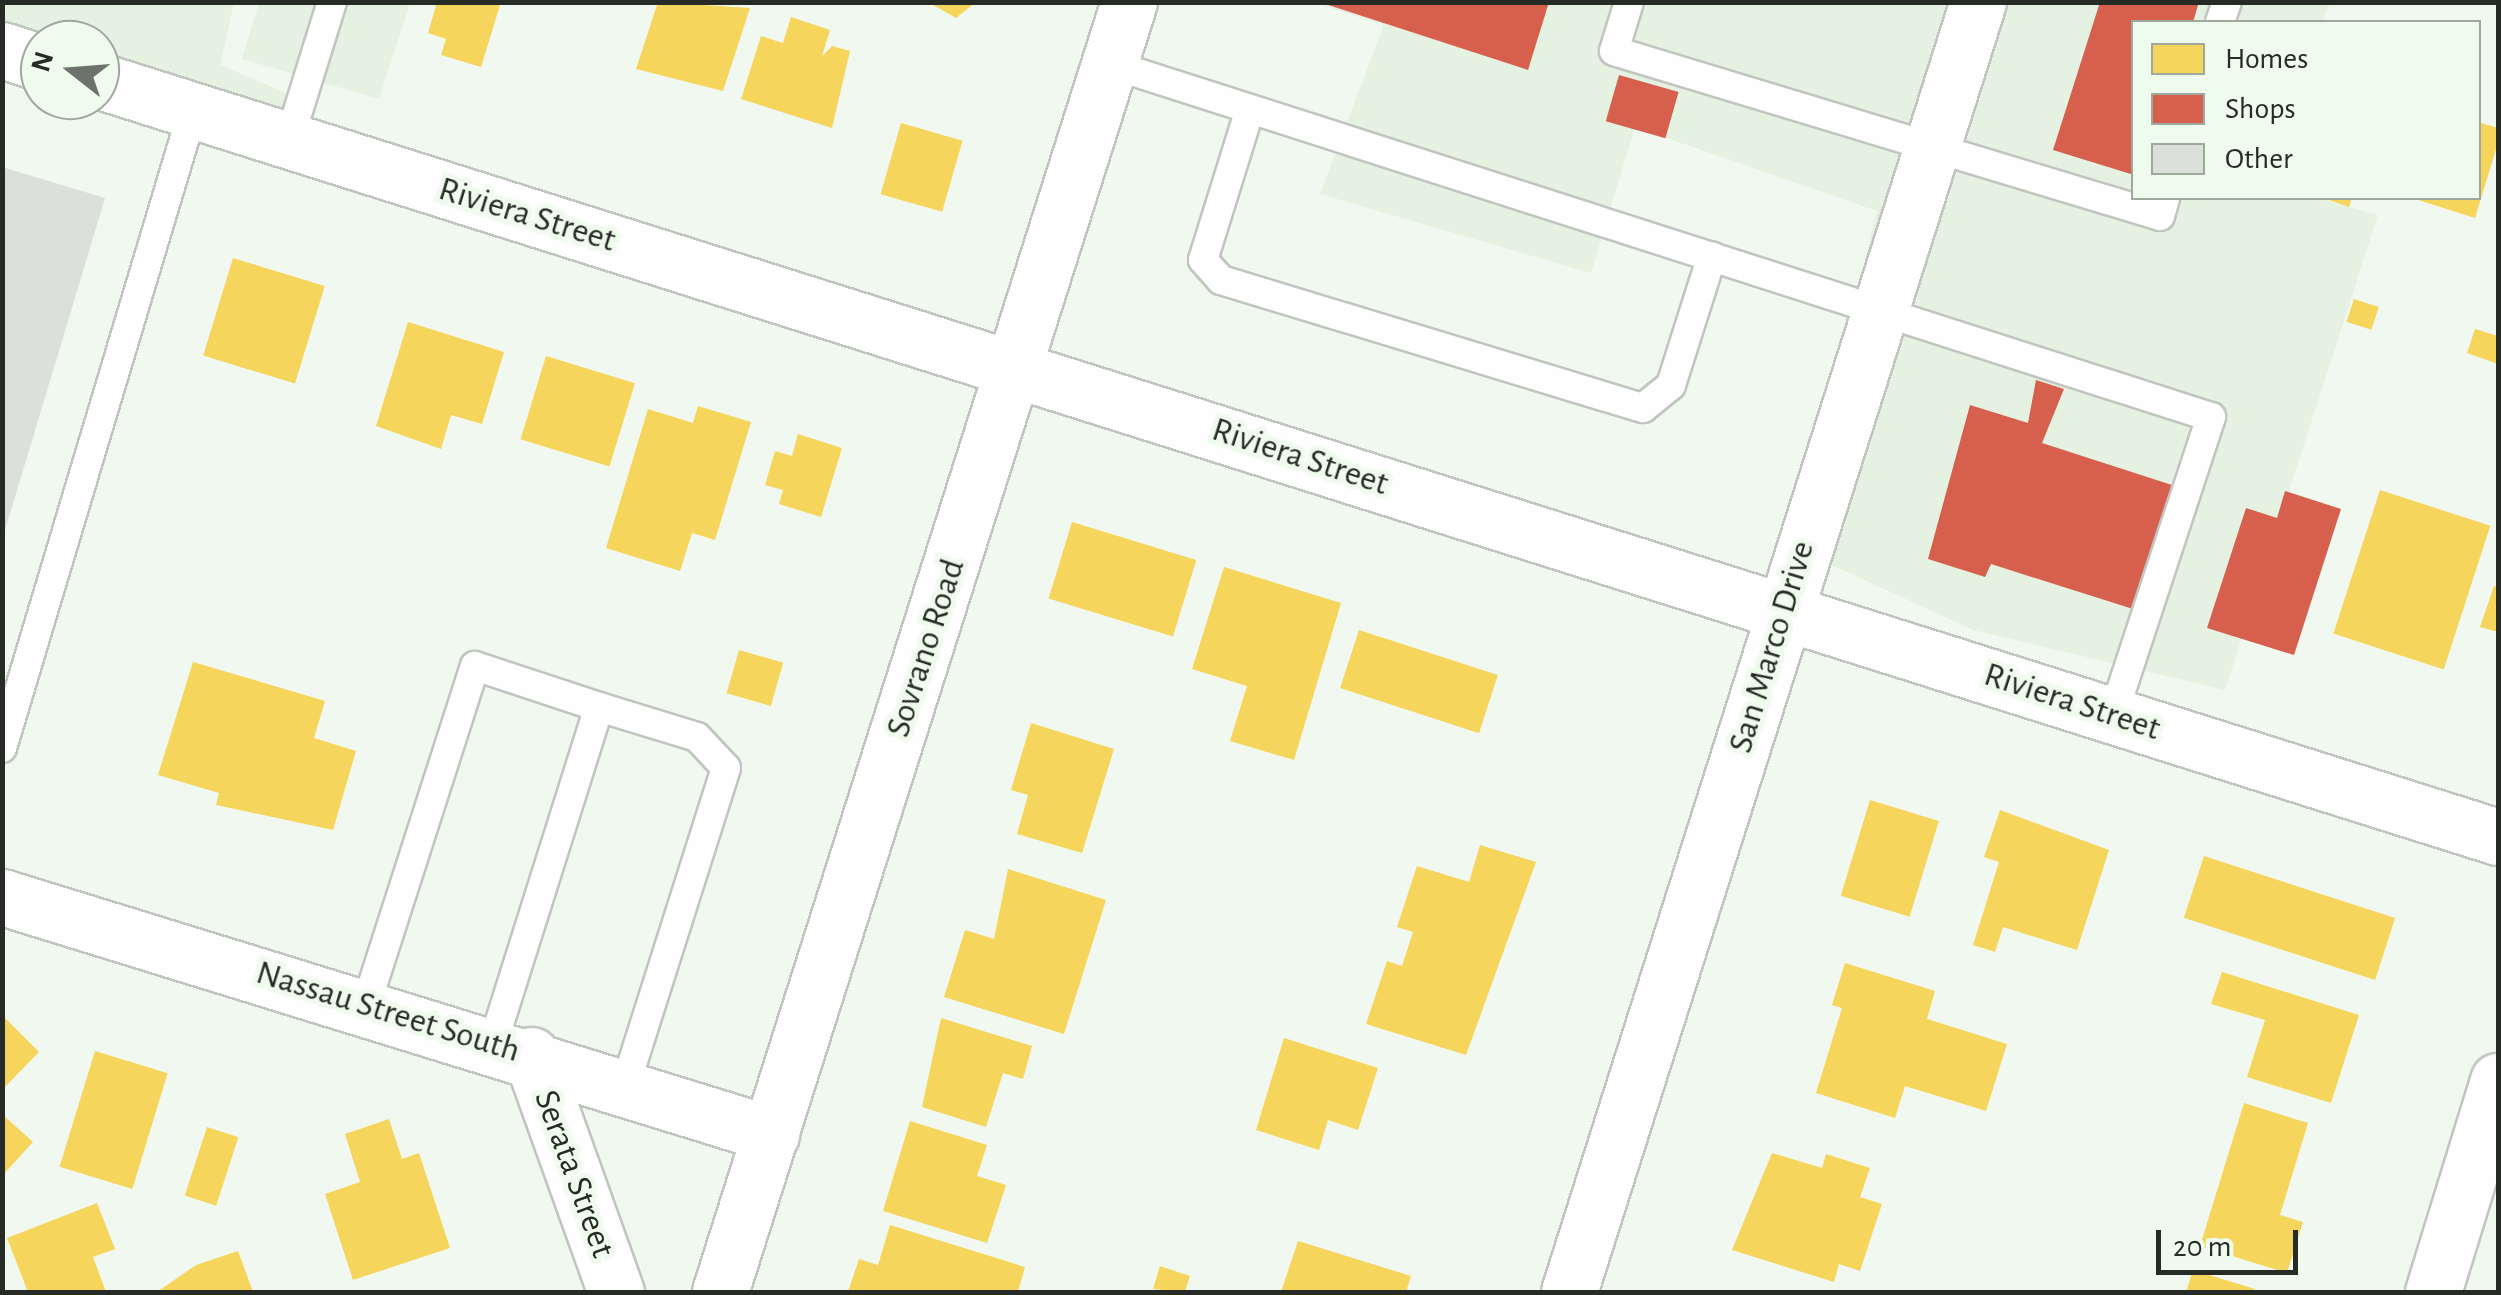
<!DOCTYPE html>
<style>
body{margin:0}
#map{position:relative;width:2501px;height:1295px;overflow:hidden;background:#f1f8f0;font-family:"Alegreya Sans",sans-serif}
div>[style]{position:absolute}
.built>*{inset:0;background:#e5f1e1}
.homes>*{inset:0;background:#f6d55c;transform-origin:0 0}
.shops>*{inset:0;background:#d6604d;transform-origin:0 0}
.building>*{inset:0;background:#dbe0da}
.roads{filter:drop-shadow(2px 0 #c0c5bf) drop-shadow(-2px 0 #c0c5bf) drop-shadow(0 2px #c0c5bf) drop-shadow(0 -2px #c0c5bf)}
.service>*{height:28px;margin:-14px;padding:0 14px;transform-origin:14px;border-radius:14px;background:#fdfefd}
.minor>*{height:55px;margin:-27.5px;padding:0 27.5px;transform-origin:27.5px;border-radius:27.5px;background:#fdfefd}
span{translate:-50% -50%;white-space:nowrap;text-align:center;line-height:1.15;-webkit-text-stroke:10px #effbec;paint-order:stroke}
.street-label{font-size:35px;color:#262b25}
.frame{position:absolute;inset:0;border:5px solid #262b25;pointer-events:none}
.legend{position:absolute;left:2131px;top:20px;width:350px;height:180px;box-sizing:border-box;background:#effbec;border:2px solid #9fa89c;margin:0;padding:12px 18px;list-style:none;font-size:30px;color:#262b25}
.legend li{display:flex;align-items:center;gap:20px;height:50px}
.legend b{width:50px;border:2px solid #9fa89c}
.north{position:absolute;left:20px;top:20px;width:100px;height:100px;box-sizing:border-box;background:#effbec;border:2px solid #9fa89c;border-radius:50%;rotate:287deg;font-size:28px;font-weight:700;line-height:40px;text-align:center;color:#262b25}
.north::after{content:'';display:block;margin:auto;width:35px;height:45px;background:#6d736c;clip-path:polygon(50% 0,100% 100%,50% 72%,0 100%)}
.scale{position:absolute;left:2156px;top:1230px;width:142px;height:45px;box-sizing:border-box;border:5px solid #262b25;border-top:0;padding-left:12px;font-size:30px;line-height:35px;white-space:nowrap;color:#262b25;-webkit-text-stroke:8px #effbec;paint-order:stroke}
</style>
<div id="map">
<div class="built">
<i style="clip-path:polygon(3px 3px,234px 3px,220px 65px,291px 95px,285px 118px,100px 54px,100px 40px,60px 40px,3px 20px)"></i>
<i style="clip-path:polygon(259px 3px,410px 3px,379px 99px,242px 59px)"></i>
<i style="clip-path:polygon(1315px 3px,2330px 3px,2322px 22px,2134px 22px,2134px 198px,2317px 198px,2378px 215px,2225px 690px,1973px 630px,1795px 548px,1877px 211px,1635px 127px,1591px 273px,1320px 194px,1384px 25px)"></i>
</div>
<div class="homes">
<i style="clip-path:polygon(437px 2px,501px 2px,481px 67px,441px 55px,446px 39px,428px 33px)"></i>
<i style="clip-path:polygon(658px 2px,750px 8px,723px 91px,636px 69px)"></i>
<i style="clip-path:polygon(928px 2px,976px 2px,956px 18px)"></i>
<i style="clip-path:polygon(791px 17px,830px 30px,822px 56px,832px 46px,850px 51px,832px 128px,741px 99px,761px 36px,783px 43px)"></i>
<i style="clip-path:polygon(2478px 122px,2498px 128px,2498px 143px,2475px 218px,2412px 198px,2478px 198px)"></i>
<i style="left:901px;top:123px;width:64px;height:74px;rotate:16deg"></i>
<i style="clip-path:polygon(2323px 198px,2352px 198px,2349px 207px)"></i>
<i style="left:233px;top:258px;width:96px;height:102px;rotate:17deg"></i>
<i style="left:2354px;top:299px;width:26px;height:24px;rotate:18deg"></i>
<i style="clip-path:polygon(408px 322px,504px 352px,482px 424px,451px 415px,441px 449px,376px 426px)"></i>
<i style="clip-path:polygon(2475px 329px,2498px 336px,2498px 364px,2467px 353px)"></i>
<i style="left:546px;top:356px;width:93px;height:87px;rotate:17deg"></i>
<i style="clip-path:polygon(698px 406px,751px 422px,715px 540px,692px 533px,680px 571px,606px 548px,648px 409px,693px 423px)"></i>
<i style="clip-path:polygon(798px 434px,842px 448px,821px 517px,779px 504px,783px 490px,765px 485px,775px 451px,792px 456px)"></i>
<i style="left:2380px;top:490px;width:116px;height:151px;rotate:18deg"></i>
<i style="left:1072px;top:522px;width:130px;height:80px;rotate:17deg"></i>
<i style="clip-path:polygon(1224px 567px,1341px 603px,1294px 760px,1230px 741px,1247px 686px,1192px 669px)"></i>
<i style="clip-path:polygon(2494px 586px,2498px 587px,2498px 632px,2480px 627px)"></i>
<i style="left:1359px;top:630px;width:146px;height:61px;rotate:18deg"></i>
<i style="left:739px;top:650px;width:46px;height:45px;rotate:16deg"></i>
<i style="clip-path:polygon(193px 662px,325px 701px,314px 738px,356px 751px,333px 830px,216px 805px,219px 793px,158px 775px)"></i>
<i style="clip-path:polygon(1031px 723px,1114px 749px,1082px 853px,1017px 834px,1028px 795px,1011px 790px)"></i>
<i style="left:1870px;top:800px;width:72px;height:100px;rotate:17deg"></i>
<i style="clip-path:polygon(2000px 810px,2109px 850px,2077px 950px,2003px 927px,1995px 952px,1973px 945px,1999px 862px,1984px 857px)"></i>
<i style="clip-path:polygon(1480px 845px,1536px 862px,1466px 1055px,1366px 1024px,1387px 961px,1402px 966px,1413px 932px,1397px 927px,1417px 866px,1469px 882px)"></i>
<i style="left:2204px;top:856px;width:201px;height:65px;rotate:18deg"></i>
<i style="clip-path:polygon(1008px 869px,1106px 900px,1064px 1034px,944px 997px,965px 930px,994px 939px)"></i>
<i style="clip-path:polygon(1845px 963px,1935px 991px,1927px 1019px,2007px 1044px,1986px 1111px,1905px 1086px,1895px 1118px,1816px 1093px,1842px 1008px,1832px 1005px)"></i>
<i style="clip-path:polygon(2222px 972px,2359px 1015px,2331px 1103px,2247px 1077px,2265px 1020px,2211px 1004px)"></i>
<i style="clip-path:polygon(2px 1015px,39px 1052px,2px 1090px)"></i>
<i style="clip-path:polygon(941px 1018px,1032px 1046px,1023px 1079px,1003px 1073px,986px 1127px,922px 1107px)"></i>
<i style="clip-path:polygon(1284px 1038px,1378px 1068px,1358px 1130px,1328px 1120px,1319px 1150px,1256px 1130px)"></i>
<i style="left:95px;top:1051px;width:76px;height:121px;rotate:17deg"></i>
<i style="clip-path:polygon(2244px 1103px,2308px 1123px,2280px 1215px,2303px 1222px,2287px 1273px,2200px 1246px)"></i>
<i style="clip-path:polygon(2px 1114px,33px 1142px,2px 1176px)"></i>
<i style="clip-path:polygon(389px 1119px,402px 1159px,419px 1153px,450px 1248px,353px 1280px,325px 1194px,360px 1182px,345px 1134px)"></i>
<i style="clip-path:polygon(910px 1121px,987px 1145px,977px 1176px,1006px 1185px,987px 1243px,883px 1211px)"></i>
<i style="left:207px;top:1127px;width:33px;height:72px;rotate:18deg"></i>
<i style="clip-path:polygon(1772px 1153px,1822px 1168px,1826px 1154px,1870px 1168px,1860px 1197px,1882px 1204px,1860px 1271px,1839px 1264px,1834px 1282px,1732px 1250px)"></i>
<i style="clip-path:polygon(97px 1203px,115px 1249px,93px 1257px,106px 1292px,28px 1292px,7px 1238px)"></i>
<i style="clip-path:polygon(890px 1225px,1025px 1267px,1018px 1292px,848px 1292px,859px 1259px,878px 1265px)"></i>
<i style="clip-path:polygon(1298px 1241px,1411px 1276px,1406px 1292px,1281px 1292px)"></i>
<i style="clip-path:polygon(238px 1251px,253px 1292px,157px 1292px,196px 1265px)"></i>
<i style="clip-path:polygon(1160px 1266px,1190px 1276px,1185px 1292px,1153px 1289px)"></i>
<i style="clip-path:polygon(2193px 1270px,2255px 1289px,2253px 1292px,2186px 1292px)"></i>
</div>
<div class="shops">
<i style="clip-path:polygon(1319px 2px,1549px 2px,1528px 70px)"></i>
<i style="clip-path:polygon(2100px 2px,2199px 2px,2193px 22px,2134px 22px,2134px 175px,2053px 150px)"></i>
<i style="left:1619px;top:75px;width:62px;height:48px;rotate:16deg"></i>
<i style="clip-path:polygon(2036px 380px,2064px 389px,2042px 443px,2172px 485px,2133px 609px,1991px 564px,1985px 577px,1928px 559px,1970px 405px,2028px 423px)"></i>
<i style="clip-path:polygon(2285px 491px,2341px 509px,2294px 655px,2207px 628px,2246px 508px,2277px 518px)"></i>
</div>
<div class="building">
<i style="clip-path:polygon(2px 167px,105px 198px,3px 537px,2px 537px)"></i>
</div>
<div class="roads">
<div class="service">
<i style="left:1629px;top:2px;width:51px;rotate:107deg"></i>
<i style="left:1614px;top:51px;width:570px;rotate:16.81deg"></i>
<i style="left:2160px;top:216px;width:19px;rotate:-74deg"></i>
<i style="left:2220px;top:22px;width:21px;rotate:-71deg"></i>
<i style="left:1110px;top:64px;width:1156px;rotate:17.78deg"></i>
<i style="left:2211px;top:417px;width:314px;rotate:108.2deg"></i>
<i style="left:1250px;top:109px;width:158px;rotate:107.3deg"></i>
<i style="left:1203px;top:260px;width:27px;rotate:48deg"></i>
<i style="left:1221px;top:280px;width:441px;rotate:16.9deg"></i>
<i style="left:1643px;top:408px;width:36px;rotate:-39deg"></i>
<i style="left:1671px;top:385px;width:135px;rotate:-72.4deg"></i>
<i style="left:289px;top:140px;width:145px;rotate:-72.7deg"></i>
<i style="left:599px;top:707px;width:102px;rotate:17deg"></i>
<i style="left:697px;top:737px;width:42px;rotate:46.9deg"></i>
<i style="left:726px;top:768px;width:334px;rotate:107.6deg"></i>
<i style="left:2px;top:748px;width:666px;rotate:-73.33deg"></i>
<i style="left:366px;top:1005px;width:356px;rotate:-72.2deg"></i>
<i style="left:475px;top:666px;width:131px;rotate:18.3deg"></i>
<i style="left:599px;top:707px;width:352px;rotate:107.5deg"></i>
</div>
<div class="minor">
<i style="left:2px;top:50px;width:40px;rotate:18deg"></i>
<i style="left:100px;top:81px;width:2514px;rotate:17.5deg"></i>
<i style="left:2px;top:897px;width:805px;rotate:17.13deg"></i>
<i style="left:531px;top:1055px;width:252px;rotate:70.3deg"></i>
<i style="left:720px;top:1292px;width:1353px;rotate:-72.41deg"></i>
<i style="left:1569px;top:1292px;width:1353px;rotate:-72.41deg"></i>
<i style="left:2433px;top:1292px;width:221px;rotate:-72.9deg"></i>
</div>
</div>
<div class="street-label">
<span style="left:527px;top:215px;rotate:17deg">Riviera Street</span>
<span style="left:1300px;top:457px;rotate:18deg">Riviera Street</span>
<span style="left:1772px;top:647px;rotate:-73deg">San Marco Drive</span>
<span style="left:926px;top:648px;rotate:-72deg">Sovrano Road</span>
<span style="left:2072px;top:702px;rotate:18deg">Riviera Street</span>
<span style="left:388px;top:1012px;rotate:17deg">Nassau Street South</span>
<span style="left:574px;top:1174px;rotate:70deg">Serata Street</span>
</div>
<div class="frame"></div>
<ul class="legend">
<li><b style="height:28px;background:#f6d55c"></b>Homes</li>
<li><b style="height:28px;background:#d6604d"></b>Shops</li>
<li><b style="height:28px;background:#dbe0da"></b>Other</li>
</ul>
<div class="north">N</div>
<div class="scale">20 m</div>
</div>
